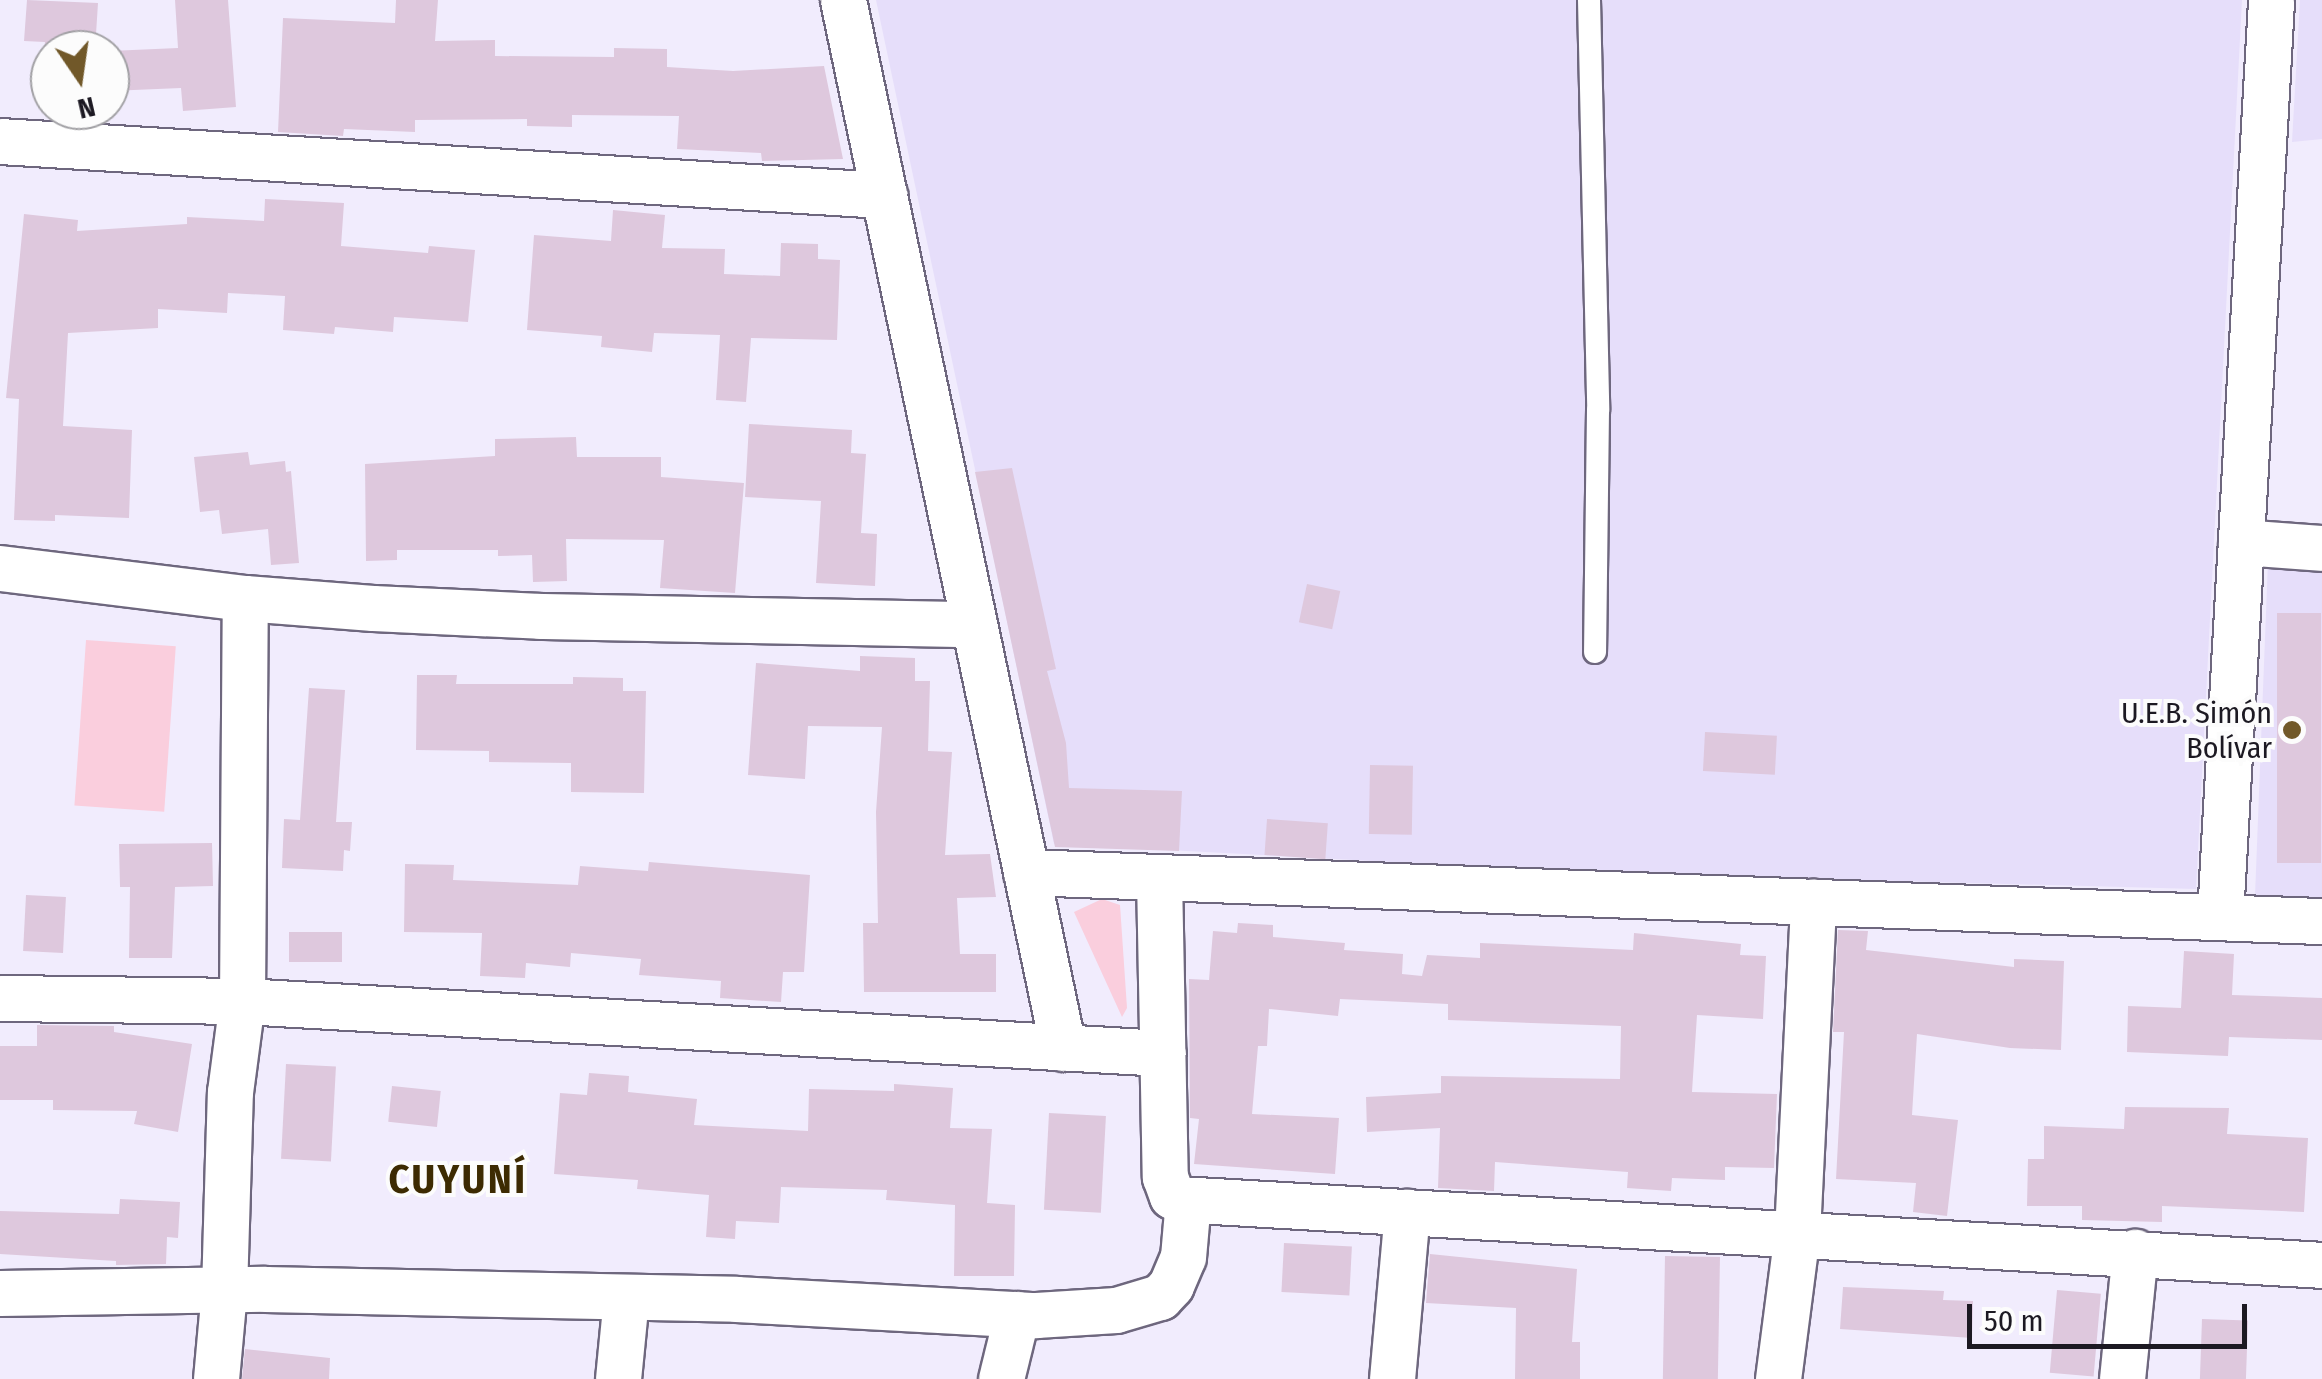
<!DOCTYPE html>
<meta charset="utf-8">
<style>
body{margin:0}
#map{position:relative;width:2322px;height:1379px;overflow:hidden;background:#f1ecfd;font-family:"Fira Sans Condensed",sans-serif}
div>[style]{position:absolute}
.built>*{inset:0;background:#e6defa}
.green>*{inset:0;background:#facedd;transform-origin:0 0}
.building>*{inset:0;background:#dec8dd;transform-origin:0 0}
.roads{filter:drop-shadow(2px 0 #6e677e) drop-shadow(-2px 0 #6e677e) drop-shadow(0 2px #6e677e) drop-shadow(0 -2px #6e677e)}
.lane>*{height:22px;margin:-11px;padding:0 11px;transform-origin:11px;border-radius:11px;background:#fff}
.street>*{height:45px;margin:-22.5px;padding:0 22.5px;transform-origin:22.5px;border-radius:22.5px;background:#fff}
.dots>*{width:28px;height:28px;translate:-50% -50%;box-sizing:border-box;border:5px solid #fcfcfc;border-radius:50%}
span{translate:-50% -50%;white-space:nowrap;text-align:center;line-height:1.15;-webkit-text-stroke:8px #fcfcfc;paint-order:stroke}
.poi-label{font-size:30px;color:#1c1922}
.right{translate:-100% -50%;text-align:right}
.district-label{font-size:40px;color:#3d2b02;font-weight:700;letter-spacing:2.5px}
.north{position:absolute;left:30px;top:30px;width:100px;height:100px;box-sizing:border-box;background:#fcfcfc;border:2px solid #a2a1a5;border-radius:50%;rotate:167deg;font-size:28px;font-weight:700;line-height:40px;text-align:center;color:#1c1922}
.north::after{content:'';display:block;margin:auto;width:35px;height:45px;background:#715829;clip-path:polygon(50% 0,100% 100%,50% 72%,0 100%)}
.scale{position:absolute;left:1967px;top:1304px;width:280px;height:45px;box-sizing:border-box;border:5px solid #1c1922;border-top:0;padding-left:12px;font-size:30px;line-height:35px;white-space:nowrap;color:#1c1922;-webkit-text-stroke:8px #fcfcfc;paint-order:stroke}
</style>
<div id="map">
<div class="built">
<i style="clip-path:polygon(876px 0,2242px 0,2196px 889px,1598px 873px,1054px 844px)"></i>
<i style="clip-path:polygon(2300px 0,2322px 0,2322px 139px,2292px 142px)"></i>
<i style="clip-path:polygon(2268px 561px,2322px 565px,2322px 900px,2255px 896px)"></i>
</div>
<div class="green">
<i style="left:86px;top:640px;width:90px;height:166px;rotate:4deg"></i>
<i style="clip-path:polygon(1102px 899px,1120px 905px,1127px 1008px,1122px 1017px,1074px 912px)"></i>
</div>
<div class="building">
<i style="clip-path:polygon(27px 0,98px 3px,95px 50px,44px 50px,45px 42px,24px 41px)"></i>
<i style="clip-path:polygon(175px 0,228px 0,236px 107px,183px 111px,181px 88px,110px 91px,110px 51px,178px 48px)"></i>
<i style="clip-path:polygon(396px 0,438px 0,435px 41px,495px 40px,495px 56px,614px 57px,614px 48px,667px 49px,667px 67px,733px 71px,824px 66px,843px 159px,762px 161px,761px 153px,677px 149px,679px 116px,572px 115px,572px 127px,527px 126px,527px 119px,415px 120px,415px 132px,344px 129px,343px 136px,278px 132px,283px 18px,395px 23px)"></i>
<i style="clip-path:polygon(265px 199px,344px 203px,341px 246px,428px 253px,429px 246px,475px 250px,468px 322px,394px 317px,393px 332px,335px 327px,334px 334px,283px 330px,285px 296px,228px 293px,227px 313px,158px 309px,158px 328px,68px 333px,63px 426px,132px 430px,129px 518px,55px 515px,55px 521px,14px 520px,19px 399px,6px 398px,24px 214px,78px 220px,77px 231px,187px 224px,187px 217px,264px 221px)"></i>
<i style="clip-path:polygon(613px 210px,665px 215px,662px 248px,725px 249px,724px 274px,780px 276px,781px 243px,818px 244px,818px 259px,840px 260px,837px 340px,751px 338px,746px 402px,716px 400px,720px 335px,654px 333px,652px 352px,601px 347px,602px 336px,527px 330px,534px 235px,611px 241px)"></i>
<i style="clip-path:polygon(749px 424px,852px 430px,851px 453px,866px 454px,861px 533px,877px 534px,875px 586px,816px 583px,821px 501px,745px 497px)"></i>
<i style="clip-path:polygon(576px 437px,577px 457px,661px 457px,661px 477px,744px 483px,735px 593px,660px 588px,664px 540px,566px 539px,567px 581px,533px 582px,532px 555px,498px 556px,498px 550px,397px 550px,397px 560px,366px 561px,365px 464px,495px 456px,495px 439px)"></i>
<i style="clip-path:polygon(248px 452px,250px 465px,285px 461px,286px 472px,291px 471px,299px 563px,271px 565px,268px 529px,222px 534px,219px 510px,200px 512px,194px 457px)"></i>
<i style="clip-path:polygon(1012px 468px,1056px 669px,1047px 671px,1066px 743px,1069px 788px,1182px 791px,1179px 851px,1055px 847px,975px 472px)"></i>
<i style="left:1307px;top:584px;width:34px;height:39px;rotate:12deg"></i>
<i style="left:2277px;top:613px;width:44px;height:250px"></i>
<i style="clip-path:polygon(860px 656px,915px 658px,915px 681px,930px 681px,928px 751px,952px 752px,945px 855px,990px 854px,996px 897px,957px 898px,960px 954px,996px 954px,996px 992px,864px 992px,863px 923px,878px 923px,876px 812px,882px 727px,808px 726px,805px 779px,748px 775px,756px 663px,860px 671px)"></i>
<i style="clip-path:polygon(417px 675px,457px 675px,456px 684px,573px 684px,573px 677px,623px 678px,623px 691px,646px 691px,644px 793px,571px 792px,571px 763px,489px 762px,489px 751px,416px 750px)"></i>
<i style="clip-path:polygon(309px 688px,345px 690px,336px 822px,352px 822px,350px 851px,344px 850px,343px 871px,282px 868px,284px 819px,300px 820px)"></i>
<i style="left:1705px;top:732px;width:72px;height:39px;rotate:3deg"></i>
<i style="left:1370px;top:765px;width:43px;height:69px;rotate:1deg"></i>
<i style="left:1267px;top:819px;width:61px;height:36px;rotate:4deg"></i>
<i style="clip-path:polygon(212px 843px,213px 886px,175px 887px,172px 958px,129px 958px,130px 887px,120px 887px,119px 844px)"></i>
<i style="clip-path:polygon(649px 862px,810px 875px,804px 972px,783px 972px,781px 1002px,720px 998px,721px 981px,639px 975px,641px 959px,571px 953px,570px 967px,526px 963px,525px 978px,480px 976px,482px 933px,404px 932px,405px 864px,454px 865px,453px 880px,578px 885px,580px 866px,648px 871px)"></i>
<i style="left:26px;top:895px;width:40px;height:56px;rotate:3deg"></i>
<i style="clip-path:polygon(1238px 923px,1273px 925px,1273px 937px,1345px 943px,1344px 950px,1403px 954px,1402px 974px,1422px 976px,1427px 955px,1480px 958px,1480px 943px,1633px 950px,1634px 933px,1741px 944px,1740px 955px,1766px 956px,1763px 1019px,1697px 1015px,1692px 1092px,1777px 1094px,1774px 1168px,1725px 1167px,1725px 1180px,1672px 1178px,1671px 1191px,1627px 1188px,1628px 1172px,1495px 1162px,1494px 1191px,1438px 1188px,1440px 1128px,1367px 1132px,1366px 1097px,1441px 1093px,1441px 1076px,1620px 1079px,1621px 1026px,1448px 1020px,1448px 1004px,1340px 999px,1338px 1016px,1269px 1009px,1267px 1046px,1258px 1046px,1252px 1114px,1339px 1118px,1335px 1174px,1194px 1164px,1199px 1119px,1190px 1118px,1189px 979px,1209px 980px,1213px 931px,1237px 933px)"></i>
<i style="clip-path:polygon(1838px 930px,1868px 931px,1866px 950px,2014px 967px,2014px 959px,2064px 961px,2061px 1050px,2010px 1048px,1917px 1034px,1912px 1115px,1958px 1120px,1947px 1216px,1913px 1212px,1916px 1183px,1836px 1179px,1844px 1032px,1833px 1032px)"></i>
<i style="left:342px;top:932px;width:30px;height:53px;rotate:90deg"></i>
<i style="clip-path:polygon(2184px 951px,2234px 954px,2232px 995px,2322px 998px,2322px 1040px,2229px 1037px,2228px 1056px,2127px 1052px,2128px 1006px,2181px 1008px)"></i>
<i style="clip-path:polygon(37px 1025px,114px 1026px,114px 1032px,192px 1044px,178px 1132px,134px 1124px,137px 1111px,53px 1110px,53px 1100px,0 1100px,0 1046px,37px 1046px)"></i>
<i style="left:286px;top:1064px;width:50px;height:95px;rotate:3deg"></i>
<i style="clip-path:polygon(589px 1073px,629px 1076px,628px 1092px,697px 1099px,694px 1125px,808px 1131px,809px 1089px,894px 1091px,894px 1084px,953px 1088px,950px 1128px,992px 1129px,987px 1203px,1015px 1205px,1014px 1276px,954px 1276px,955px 1205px,886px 1200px,887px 1190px,781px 1187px,779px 1223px,736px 1221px,735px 1239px,706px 1237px,709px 1195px,637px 1189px,638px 1180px,554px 1174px,560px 1093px,587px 1095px)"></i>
<i style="left:392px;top:1086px;width:49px;height:36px;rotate:6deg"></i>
<i style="clip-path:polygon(2125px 1107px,2229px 1108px,2227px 1134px,2308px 1138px,2304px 1212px,2162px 1206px,2162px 1222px,2082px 1220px,2082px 1206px,2027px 1206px,2028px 1159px,2044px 1159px,2044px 1126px,2124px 1129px)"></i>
<i style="left:1049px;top:1113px;width:57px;height:97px;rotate:3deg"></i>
<i style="clip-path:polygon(120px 1199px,180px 1202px,178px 1238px,167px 1237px,166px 1264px,116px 1265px,116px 1261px,0 1254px,0 1211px,119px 1214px)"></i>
<i style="left:1284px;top:1243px;width:68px;height:49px;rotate:3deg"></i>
<i style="clip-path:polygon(1430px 1254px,1577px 1269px,1572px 1342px,1580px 1342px,1580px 1379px,1515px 1379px,1516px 1308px,1426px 1303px)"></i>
<i style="left:1665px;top:1256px;width:55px;height:123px;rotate:1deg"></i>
<i style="clip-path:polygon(1843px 1287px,1944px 1291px,1943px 1300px,1973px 1301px,1972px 1338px,1840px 1329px)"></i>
<i style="left:2057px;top:1290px;width:44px;height:83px;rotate:5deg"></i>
<i style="left:2202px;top:1319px;width:46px;height:60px;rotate:2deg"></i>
<i style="clip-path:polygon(245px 1349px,330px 1358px,329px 1379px,242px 1379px)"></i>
</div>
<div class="roads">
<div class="lane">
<i style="left:1589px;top:0;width:410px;rotate:88.7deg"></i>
<i style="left:1598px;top:410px;width:242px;rotate:90.7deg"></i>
</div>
<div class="street">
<i style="left:843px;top:0;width:1071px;rotate:78.14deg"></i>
<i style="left:0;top:141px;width:886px;rotate:3.5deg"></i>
<i style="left:2241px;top:542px;width:81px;rotate:4.2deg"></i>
<i style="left:0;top:568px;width:247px;rotate:7deg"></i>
<i style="left:245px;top:598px;width:128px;rotate:4.5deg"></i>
<i style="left:373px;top:608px;width:167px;rotate:2.7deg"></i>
<i style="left:540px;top:616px;width:434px;rotate:1.1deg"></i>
<i style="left:1026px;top:872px;width:1297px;rotate:2.17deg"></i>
<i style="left:1159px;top:877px;width:300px;rotate:88.9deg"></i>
<i style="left:1165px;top:1177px;width:20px;rotate:70deg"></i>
<i style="left:1172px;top:1196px;width:8px;rotate:23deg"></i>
<i style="left:1179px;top:1199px;width:1145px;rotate:3.3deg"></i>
<i style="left:2220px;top:916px;width:917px;rotate:-86.81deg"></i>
<i style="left:0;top:998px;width:242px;rotate:0.7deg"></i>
<i style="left:242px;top:1001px;width:922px;rotate:3.23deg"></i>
<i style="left:0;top:1293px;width:265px;rotate:-0.9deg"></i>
<i style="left:265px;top:1289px;width:471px;rotate:1.2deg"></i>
<i style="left:736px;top:1299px;width:300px;rotate:3.1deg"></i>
<i style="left:1036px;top:1315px;width:80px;rotate:-3.6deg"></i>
<i style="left:1116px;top:1310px;width:46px;rotate:-16.5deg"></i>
<i style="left:1160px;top:1297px;width:16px;rotate:-47deg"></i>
<i style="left:1171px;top:1285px;width:30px;rotate:-67deg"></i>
<i style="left:1183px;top:1257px;width:57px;rotate:-85deg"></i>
<i style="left:216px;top:1379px;width:88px;rotate:-84.8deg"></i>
<i style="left:224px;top:1291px;width:199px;rotate:-88.3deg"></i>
<i style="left:230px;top:1092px;width:92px;rotate:-82.5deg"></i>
<i style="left:242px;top:1001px;width:403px;rotate:-89.6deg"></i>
<i style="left:618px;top:1379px;width:82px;rotate:-84.4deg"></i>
<i style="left:1001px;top:1379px;width:67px;rotate:-76.2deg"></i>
<i style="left:1392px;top:1379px;width:168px;rotate:-84.9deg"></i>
<i style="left:1778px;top:1379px;width:147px;rotate:-82.6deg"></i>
<i style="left:1797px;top:1233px;width:332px;rotate:-87.2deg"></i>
<i style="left:2122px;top:1379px;width:128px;rotate:-84.2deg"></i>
</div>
</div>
<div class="dots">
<i style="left:2292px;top:730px;background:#715829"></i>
</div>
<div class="poi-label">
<span class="right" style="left:2272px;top:730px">U.E.B. Simón<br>Bolívar</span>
</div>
<div class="district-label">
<span style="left:458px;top:1180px">CUYUNÍ</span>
</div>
<div class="north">N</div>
<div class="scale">50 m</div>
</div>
